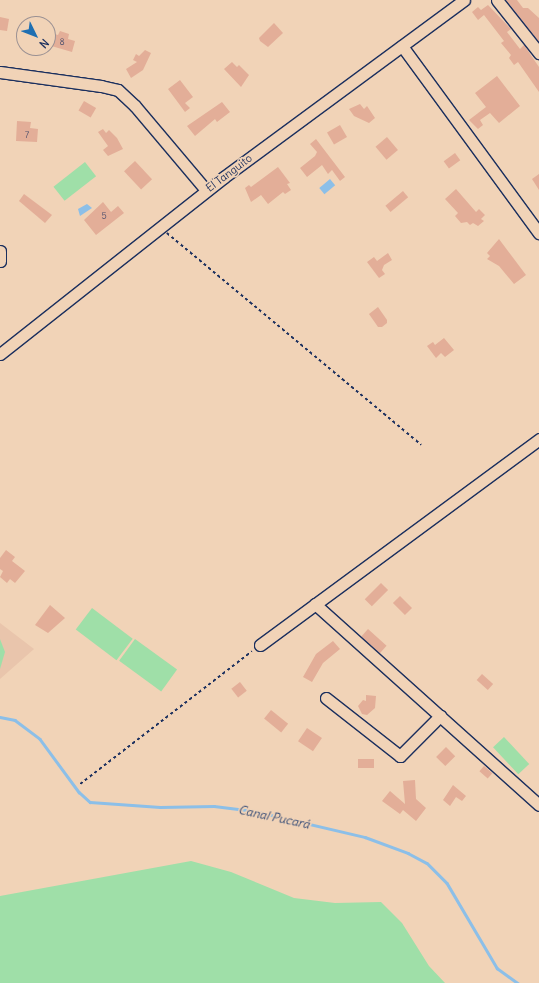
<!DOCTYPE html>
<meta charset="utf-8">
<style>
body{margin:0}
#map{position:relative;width:539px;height:983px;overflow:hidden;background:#f1d3b7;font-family:Delius,sans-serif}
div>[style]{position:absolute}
.built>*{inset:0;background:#e9c5ac}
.green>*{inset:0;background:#9fdfa8;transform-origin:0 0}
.water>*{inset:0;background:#8cbfe8;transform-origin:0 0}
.stream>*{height:2.5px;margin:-1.25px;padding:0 1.25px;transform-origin:1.25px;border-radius:1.25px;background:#8cbfe8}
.building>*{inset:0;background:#e3ae98;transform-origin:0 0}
.path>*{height:1.5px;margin-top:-0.75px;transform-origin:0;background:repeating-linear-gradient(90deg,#1b2f5e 0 3px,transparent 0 6px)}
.roads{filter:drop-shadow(1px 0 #1b2f5e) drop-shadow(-1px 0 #1b2f5e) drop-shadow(0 1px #1b2f5e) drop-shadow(0 -1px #1b2f5e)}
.minor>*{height:11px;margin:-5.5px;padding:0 5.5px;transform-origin:5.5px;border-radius:5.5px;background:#f1d3b7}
span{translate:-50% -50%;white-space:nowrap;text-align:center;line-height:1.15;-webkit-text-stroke:3.5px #f1d3b7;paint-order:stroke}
.number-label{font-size:9px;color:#4d4f6c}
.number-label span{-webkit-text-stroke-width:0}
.street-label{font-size:11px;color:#1b2f5e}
.water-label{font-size:12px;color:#2c4573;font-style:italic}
.north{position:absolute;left:16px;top:16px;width:40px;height:40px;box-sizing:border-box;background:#f1d3b7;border:1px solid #9b9193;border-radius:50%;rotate:133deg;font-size:11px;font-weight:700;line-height:16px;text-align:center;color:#1b2f5e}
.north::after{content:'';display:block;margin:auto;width:14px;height:18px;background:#1f6fb2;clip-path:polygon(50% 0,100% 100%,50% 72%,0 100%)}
</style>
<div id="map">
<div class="built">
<i style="clip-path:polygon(0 623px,34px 649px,0 679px)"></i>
</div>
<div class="green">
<i style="left:85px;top:162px;width:18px;height:40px;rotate:52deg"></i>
<i style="left:92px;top:608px;width:51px;height:27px;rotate:37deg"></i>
<i style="clip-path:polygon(0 639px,5px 652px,0 669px)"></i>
<i style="left:135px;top:639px;width:52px;height:27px;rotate:36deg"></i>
<i style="left:504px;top:737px;width:37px;height:15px;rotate:47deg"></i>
<i style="clip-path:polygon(191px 861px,231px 872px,294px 898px,335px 903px,381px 902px,402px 923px,429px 966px,445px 983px,0 983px,0 896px)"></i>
</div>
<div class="water">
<i style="left:330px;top:179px;width:8px;height:14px;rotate:50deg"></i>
<i style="clip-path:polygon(87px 204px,92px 208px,80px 216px,78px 209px)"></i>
</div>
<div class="stream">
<i style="left:0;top:717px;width:15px;rotate:11deg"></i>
<i style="left:15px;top:720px;width:31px;rotate:37deg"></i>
<i style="left:40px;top:739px;width:66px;rotate:53.7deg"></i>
<i style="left:79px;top:792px;width:15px;rotate:42deg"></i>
<i style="left:90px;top:802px;width:70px;rotate:4.1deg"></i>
<i style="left:160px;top:807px;width:54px;rotate:-1.1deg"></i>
<i style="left:214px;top:806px;width:40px;rotate:7.1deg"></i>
<i style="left:254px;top:811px;width:114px;rotate:13.2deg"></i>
<i style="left:365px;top:837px;width:46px;rotate:20.4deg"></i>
<i style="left:408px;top:853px;width:21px;rotate:28deg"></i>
<i style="left:427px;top:863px;width:28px;rotate:45deg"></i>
<i style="left:447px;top:883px;width:99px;rotate:59.5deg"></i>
<i style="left:497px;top:968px;width:26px;rotate:36deg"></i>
</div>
<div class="building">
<i style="clip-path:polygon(506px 0,517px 0,523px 8px,528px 8px,539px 18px,539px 42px)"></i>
<i style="clip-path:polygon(488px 5px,511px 29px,507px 32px,520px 49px,524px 45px,539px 67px,539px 92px,518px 62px,514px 65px,509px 58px,511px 55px,501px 43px,504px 41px,484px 15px,478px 20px,472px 12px,478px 7px,481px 10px)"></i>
<i style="clip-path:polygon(0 17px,9px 19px,7px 31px,0 30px)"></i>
<i style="clip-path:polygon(274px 23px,283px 33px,268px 47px,260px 41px,259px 38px)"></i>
<i style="clip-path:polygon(60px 31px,69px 34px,68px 39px,75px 41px,72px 52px,48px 45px,51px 33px,58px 35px)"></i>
<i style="clip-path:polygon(145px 50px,151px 53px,143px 70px,131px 78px,126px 69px,137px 62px,133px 60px,136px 54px,139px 56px)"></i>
<i style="clip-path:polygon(232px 62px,237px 67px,239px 65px,249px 75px,241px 87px,224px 69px)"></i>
<i style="clip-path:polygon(497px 76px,520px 106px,499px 123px,490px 113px,480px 120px,483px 125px,478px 129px,469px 120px,486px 107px,475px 93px)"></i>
<i style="clip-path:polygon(180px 80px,193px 97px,185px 103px,190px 108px,185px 112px,168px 89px)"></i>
<i style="left:84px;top:101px;width:14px;height:11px;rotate:30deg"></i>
<i style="clip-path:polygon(222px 102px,230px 112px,217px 122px,215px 119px,195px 136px,187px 126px)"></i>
<i style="clip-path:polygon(360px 104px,364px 109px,367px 106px,375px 118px,369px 123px,354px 116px,349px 109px)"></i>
<i style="clip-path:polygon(17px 121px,31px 122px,30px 128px,38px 129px,37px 142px,16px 141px)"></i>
<i style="left:340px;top:125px;width:14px;height:15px;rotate:60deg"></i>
<i style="clip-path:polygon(103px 129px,106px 133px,109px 130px,117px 138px,123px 149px,108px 156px,103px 150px,108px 146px,98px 132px)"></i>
<i style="left:387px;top:137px;width:17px;height:15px;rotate:50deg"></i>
<i style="clip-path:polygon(316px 139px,345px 177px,340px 181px,332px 170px,328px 174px,322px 165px,307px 177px,300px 168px,315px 156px,317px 152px,310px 144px)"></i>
<i style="left:455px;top:153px;width:9px;height:14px;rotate:54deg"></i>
<i style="left:135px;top:161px;width:25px;height:15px;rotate:47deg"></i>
<i style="clip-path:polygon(278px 167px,290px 183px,287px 184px,291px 190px,285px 194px,283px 192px,268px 204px,261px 195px,251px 202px,245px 188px,249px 185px,251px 187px)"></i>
<i style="clip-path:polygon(539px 174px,539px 190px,532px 179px)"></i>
<i style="clip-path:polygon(456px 189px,476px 212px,479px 209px,485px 215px,481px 219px,484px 221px,478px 226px,473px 223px,470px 225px,467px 222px,461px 223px,455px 216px,458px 213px,445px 199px)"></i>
<i style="left:403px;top:191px;width:8px;height:23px;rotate:50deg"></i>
<i style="clip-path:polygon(24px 194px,52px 215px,45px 223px,19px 201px)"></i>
<i style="clip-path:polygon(103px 202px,111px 212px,118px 206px,124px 213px,96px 235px,84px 220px)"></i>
<i style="clip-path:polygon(499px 239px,526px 275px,514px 284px,499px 266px,487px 259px,490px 256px,487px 253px)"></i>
<i style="clip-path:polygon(388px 253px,392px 260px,384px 265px,382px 270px,385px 274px,379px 278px,367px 262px,374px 257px,377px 261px)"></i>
<i style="clip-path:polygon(378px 307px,387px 320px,387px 323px,382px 327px,378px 327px,369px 314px)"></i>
<i style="clip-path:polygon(444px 338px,454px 350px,445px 357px,441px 353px,436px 358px,427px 346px,433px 342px,435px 345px)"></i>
<i style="clip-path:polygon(6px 550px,15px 557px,12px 561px,25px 571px,15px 583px,10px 579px,7px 583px,0 577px,3px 571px,0 569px,0 558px)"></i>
<i style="left:381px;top:583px;width:10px;height:23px;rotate:45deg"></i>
<i style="left:400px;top:596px;width:17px;height:10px;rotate:45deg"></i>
<i style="clip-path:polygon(50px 605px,65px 618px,48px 633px,35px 625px)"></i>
<i style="left:368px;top:629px;width:25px;height:10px;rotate:42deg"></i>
<i style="clip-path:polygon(333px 641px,340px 649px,323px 663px,312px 682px,303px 677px,316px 654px)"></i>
<i style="left:482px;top:674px;width:15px;height:8px;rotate:42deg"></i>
<i style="left:240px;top:682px;width:11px;height:11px;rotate:52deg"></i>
<i style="clip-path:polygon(366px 695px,376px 696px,375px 708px,367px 715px,362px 714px,358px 706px,363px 700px,366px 701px)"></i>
<i style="left:271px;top:710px;width:22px;height:11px;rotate:39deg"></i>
<i style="left:307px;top:728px;width:18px;height:16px;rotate:34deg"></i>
<i style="left:446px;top:747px;width:13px;height:14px;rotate:45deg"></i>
<i style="left:358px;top:759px;width:16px;height:9px"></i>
<i style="left:484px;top:766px;width:11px;height:7px;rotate:41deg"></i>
<i style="clip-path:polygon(415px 780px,416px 799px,426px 808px,416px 821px,403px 810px,400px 814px,382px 801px,390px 791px,405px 804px,403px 781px)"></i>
<i style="clip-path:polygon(453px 785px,466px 796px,462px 801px,456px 797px,450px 806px,443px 800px)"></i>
</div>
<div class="path">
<i style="left:167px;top:233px;width:331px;rotate:39.8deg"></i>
<i style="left:80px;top:784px;width:217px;rotate:-37.7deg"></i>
</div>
<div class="roads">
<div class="minor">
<i style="left:497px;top:0;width:68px;rotate:51.6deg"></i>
<i style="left:402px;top:46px;width:232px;rotate:53.8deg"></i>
<i style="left:0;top:72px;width:102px;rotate:7.9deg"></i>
<i style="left:101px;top:86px;width:17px;rotate:13deg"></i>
<i style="left:118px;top:90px;width:23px;rotate:43deg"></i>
<i style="left:135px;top:106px;width:110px;rotate:49.8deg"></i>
<i style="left:0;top:251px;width:10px;rotate:90deg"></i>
<i style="left:0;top:354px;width:285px;rotate:-38.3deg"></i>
<i style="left:224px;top:177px;width:298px;rotate:-36.4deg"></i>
<i style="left:315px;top:604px;width:301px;rotate:41.9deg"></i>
<i style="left:260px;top:645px;width:347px;rotate:-36.4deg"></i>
<i style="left:326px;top:698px;width:94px;rotate:38.1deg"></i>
<i style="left:400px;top:756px;width:57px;rotate:-45deg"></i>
</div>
</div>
<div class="number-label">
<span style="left:62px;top:42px">8</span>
<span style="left:27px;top:135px">7</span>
<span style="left:104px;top:216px">5</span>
</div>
<div class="street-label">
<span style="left:229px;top:173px;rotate:-37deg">El Tanguito</span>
</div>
<div class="water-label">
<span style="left:274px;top:817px;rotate:12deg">Canal Pucará</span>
</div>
<div class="north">N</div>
</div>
